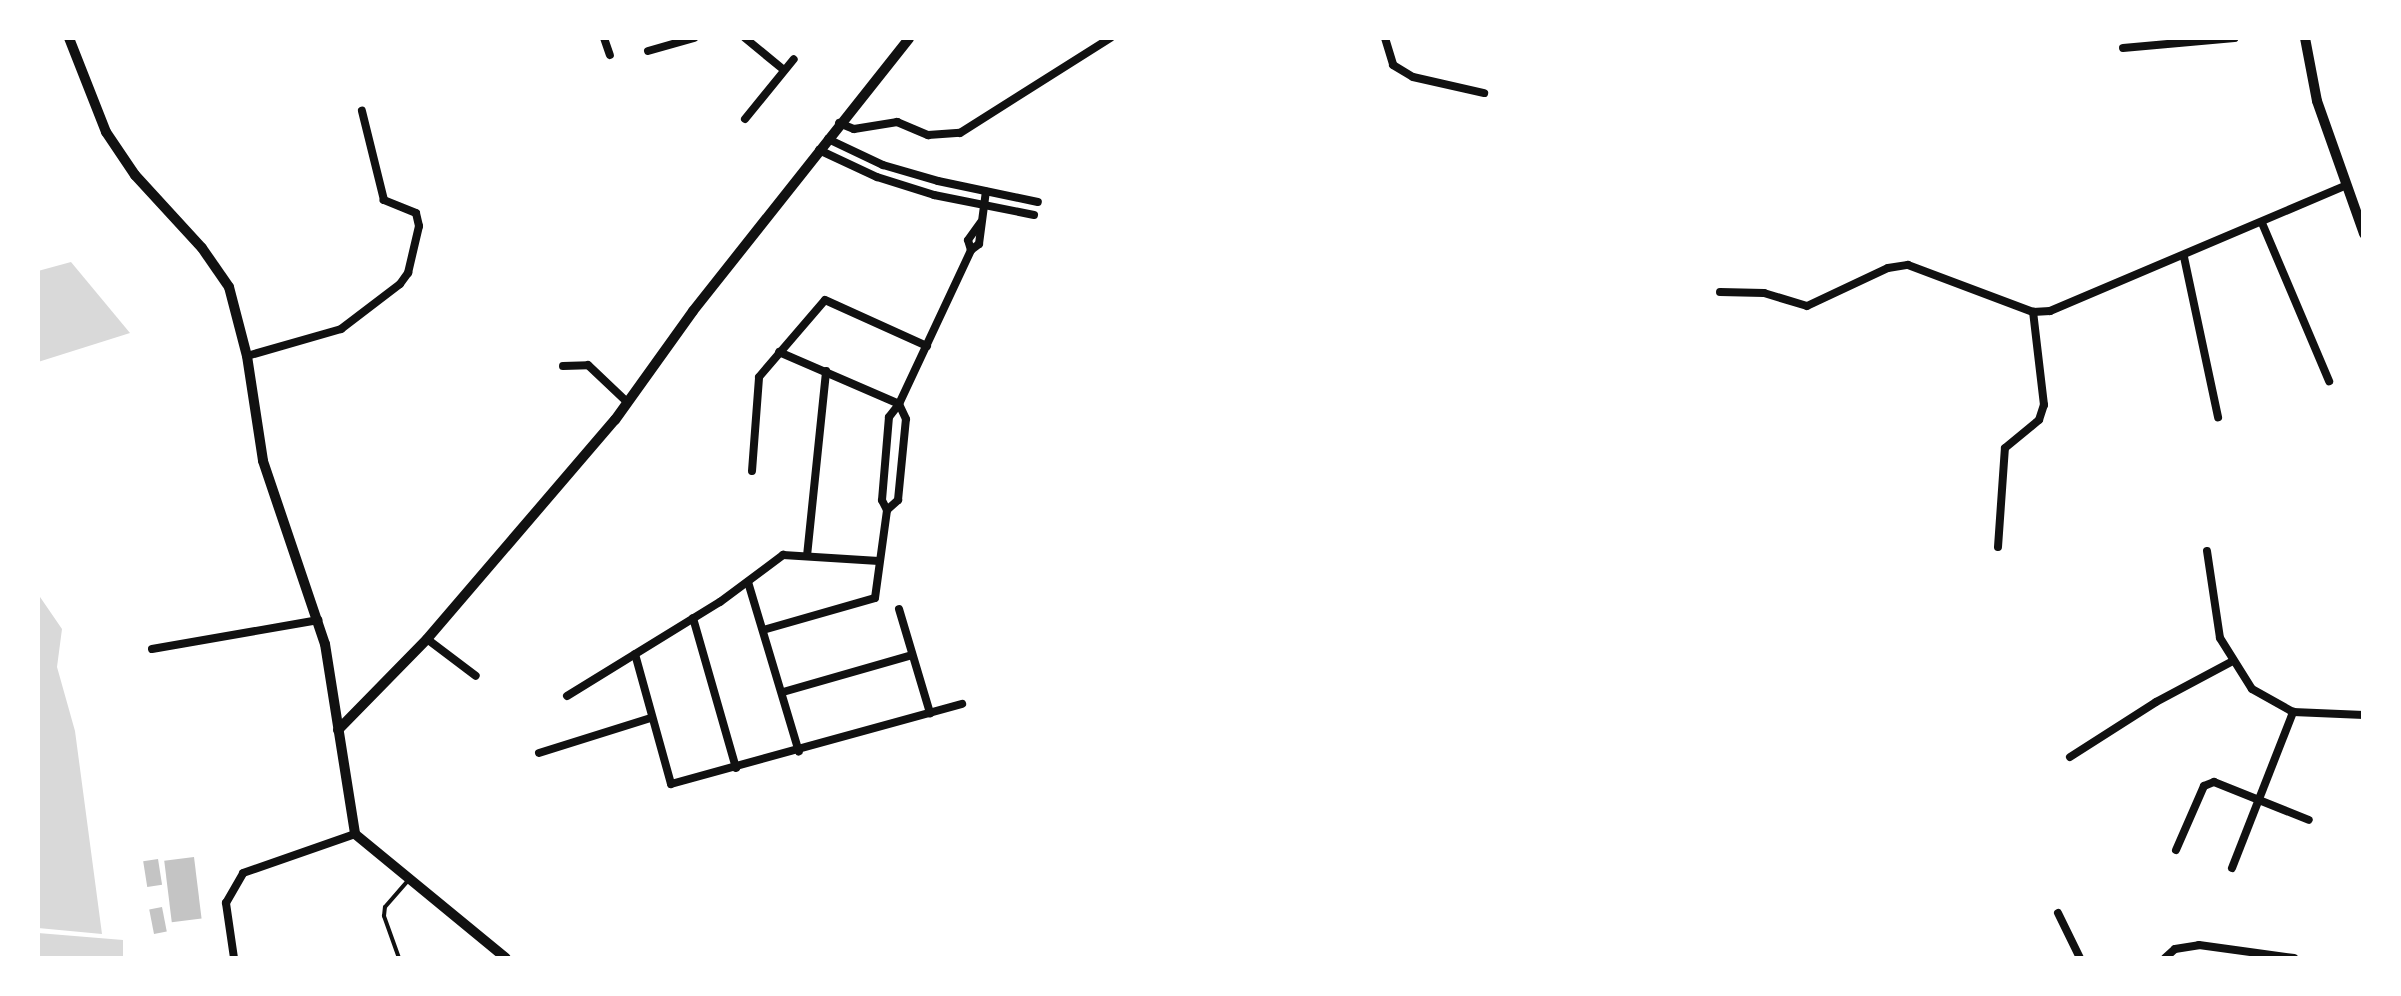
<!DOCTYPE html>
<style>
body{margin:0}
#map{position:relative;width:2401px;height:996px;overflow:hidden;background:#fff;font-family:Commissioner,sans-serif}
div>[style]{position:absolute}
.water>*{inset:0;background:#d9d9d9}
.building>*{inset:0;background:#c4c4c4;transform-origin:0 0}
.service>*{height:4px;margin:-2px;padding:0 2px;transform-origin:2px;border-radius:2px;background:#111}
.minor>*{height:8px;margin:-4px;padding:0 4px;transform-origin:4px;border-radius:4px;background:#111}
.tertiary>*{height:10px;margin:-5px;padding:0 5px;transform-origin:5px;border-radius:5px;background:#111}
span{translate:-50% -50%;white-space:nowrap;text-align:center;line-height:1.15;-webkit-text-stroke:10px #fff;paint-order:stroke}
.frame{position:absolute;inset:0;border:40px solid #fff;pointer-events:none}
</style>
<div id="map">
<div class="water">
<i style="clip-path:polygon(71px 262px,130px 333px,38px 362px,38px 271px)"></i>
<i style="clip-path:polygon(38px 594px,62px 629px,57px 667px,75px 731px,102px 934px,38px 928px)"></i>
<i style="clip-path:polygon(38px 933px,123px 940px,123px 958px,38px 958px)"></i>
</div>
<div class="building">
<i style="left:194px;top:857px;width:62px;height:30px;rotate:83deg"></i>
<i style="left:158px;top:859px;width:26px;height:15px;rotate:81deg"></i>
<i style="left:162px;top:907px;width:25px;height:13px;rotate:79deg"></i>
</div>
<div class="service">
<i style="left:399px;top:958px;width:45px;rotate:-109.7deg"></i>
<i style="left:384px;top:916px;width:9px;rotate:-84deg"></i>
<i style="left:385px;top:907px;width:35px;rotate:-49deg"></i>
</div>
<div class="minor">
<i style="left:604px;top:38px;width:18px;rotate:71deg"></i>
<i style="left:745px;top:38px;width:50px;rotate:39.4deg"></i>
<i style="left:1385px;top:38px;width:28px;rotate:73deg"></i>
<i style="left:1393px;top:65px;width:23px;rotate:31deg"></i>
<i style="left:1413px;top:77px;width:73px;rotate:12.7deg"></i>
<i style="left:2123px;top:48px;width:112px;rotate:-5.1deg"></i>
<i style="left:648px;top:51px;width:48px;rotate:-15.8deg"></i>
<i style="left:745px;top:119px;width:77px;rotate:-50.8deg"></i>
<i style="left:839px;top:123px;width:16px;rotate:22deg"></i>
<i style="left:854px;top:129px;width:44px;rotate:-9.2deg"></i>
<i style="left:897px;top:122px;width:34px;rotate:23deg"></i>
<i style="left:928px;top:135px;width:32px;rotate:-4deg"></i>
<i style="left:960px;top:133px;width:178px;rotate:-32.3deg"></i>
<i style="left:828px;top:139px;width:61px;rotate:25.3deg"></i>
<i style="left:883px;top:165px;width:57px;rotate:16.2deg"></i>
<i style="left:938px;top:181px;width:102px;rotate:11.9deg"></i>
<i style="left:819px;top:150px;width:64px;rotate:25deg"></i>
<i style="left:877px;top:177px;width:60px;rotate:17.5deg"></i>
<i style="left:934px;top:195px;width:102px;rotate:11.3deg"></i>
<i style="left:2262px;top:223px;width:172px;rotate:67deg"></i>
<i style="left:971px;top:250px;width:10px;rotate:-107deg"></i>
<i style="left:968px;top:240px;width:22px;rotate:-54deg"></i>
<i style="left:2184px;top:257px;width:164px;rotate:78deg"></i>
<i style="left:1720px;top:292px;width:44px;rotate:1.3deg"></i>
<i style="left:1764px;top:293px;width:45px;rotate:16.8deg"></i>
<i style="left:1807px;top:306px;width:89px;rotate:-25.1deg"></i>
<i style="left:1888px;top:268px;width:20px;rotate:-9deg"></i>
<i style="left:1908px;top:265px;width:134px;rotate:20.6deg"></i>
<i style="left:2033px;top:312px;width:17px;rotate:-3deg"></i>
<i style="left:2050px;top:311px;width:319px;rotate:-23deg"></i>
<i style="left:779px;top:352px;width:131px;rotate:23.4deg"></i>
<i style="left:247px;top:356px;width:98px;rotate:-16deg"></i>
<i style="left:341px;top:329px;width:74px;rotate:-37.3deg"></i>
<i style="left:400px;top:284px;width:14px;rotate:-54deg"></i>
<i style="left:408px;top:273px;width:48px;rotate:-76.8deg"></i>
<i style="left:419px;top:226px;width:13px;rotate:-103deg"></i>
<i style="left:416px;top:213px;width:35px;rotate:-158deg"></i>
<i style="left:384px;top:200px;width:92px;rotate:-103.9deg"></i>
<i style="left:563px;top:366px;width:25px;rotate:-2deg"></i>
<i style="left:588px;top:365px;width:54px;rotate:43.5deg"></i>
<i style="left:752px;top:471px;width:94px;rotate:-85.7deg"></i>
<i style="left:759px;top:377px;width:101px;rotate:-49.4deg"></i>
<i style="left:825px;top:300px;width:112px;rotate:24.3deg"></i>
<i style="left:887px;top:510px;width:15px;rotate:-42deg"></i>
<i style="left:898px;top:500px;width:81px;rotate:-84.4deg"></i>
<i style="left:906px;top:419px;width:17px;rotate:-115deg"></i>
<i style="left:1998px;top:547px;width:99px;rotate:-86deg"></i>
<i style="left:2005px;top:448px;width:44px;rotate:-39.5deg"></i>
<i style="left:2039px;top:420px;width:16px;rotate:-72deg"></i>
<i style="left:2044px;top:405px;width:94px;rotate:-96.7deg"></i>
<i style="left:2207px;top:551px;width:88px;rotate:81.5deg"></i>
<i style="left:2220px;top:638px;width:60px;rotate:57.9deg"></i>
<i style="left:2252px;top:689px;width:47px;rotate:29.3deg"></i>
<i style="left:2293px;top:712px;width:71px;rotate:2.4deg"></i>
<i style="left:807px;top:556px;width:186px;rotate:-84.1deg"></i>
<i style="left:748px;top:582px;width:177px;rotate:73.3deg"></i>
<i style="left:899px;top:609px;width:109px;rotate:73.4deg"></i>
<i style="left:693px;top:618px;width:156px;rotate:74deg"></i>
<i style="left:763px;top:630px;width:116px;rotate:-15.9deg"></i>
<i style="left:875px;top:598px;width:89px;rotate:-82.2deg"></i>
<i style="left:887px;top:510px;width:11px;rotate:-117deg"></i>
<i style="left:882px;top:500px;width:83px;rotate:-85.2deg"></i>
<i style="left:889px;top:417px;width:16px;rotate:-52deg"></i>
<i style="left:899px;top:404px;width:170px;rotate:-64.9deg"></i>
<i style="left:971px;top:250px;width:10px;rotate:-37deg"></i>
<i style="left:979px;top:244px;width:53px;rotate:-82.5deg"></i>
<i style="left:427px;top:639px;width:61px;rotate:37.1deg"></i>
<i style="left:152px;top:649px;width:169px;rotate:-9.9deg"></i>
<i style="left:635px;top:654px;width:135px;rotate:74.5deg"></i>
<i style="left:671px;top:784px;width:302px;rotate:-15.4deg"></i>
<i style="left:783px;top:692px;width:134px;rotate:-16deg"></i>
<i style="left:567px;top:696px;width:180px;rotate:-31.6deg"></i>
<i style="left:720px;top:602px;width:79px;rotate:-36.7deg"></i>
<i style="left:783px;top:555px;width:96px;rotate:3.6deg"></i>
<i style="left:539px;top:753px;width:117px;rotate:-17.4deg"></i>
<i style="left:2070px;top:757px;width:102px;rotate:-32.6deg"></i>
<i style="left:2156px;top:702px;width:85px;rotate:-28.1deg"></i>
<i style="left:2176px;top:850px;width:70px;rotate:-66.4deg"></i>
<i style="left:2204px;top:786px;width:11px;rotate:-22deg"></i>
<i style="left:2214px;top:782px;width:102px;rotate:21.8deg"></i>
<i style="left:2232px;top:868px;width:168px;rotate:-68.6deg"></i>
<i style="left:2058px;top:913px;width:50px;rotate:63.9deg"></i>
<i style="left:234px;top:958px;width:56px;rotate:-98.3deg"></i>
<i style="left:226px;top:903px;width:34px;rotate:-60deg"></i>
<i style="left:243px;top:873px;width:119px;rotate:-19.2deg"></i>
<i style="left:2165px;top:958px;width:13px;rotate:-42deg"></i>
<i style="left:2175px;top:949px;width:24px;rotate:-9deg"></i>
<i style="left:2199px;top:945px;width:96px;rotate:7.8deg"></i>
</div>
<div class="tertiary">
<i style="left:69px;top:38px;width:101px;rotate:68.5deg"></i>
<i style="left:106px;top:132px;width:52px;rotate:56deg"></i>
<i style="left:135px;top:175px;width:99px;rotate:47.5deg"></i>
<i style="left:202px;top:248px;width:47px;rotate:55.3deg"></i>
<i style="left:229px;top:287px;width:71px;rotate:75.4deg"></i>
<i style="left:247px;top:356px;width:106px;rotate:81.3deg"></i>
<i style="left:263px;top:461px;width:193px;rotate:71.3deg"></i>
<i style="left:325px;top:644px;width:192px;rotate:81deg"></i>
<i style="left:355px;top:834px;width:195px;rotate:39.4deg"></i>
<i style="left:2305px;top:38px;width:64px;rotate:79.2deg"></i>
<i style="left:2317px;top:101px;width:141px;rotate:70.5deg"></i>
<i style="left:338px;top:730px;width:127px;rotate:-45.6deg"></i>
<i style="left:427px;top:639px;width:289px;rotate:-49.4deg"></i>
<i style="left:615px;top:420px;width:134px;rotate:-54.4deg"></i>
<i style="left:693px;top:311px;width:348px;rotate:-51.6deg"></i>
</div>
<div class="frame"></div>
</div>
